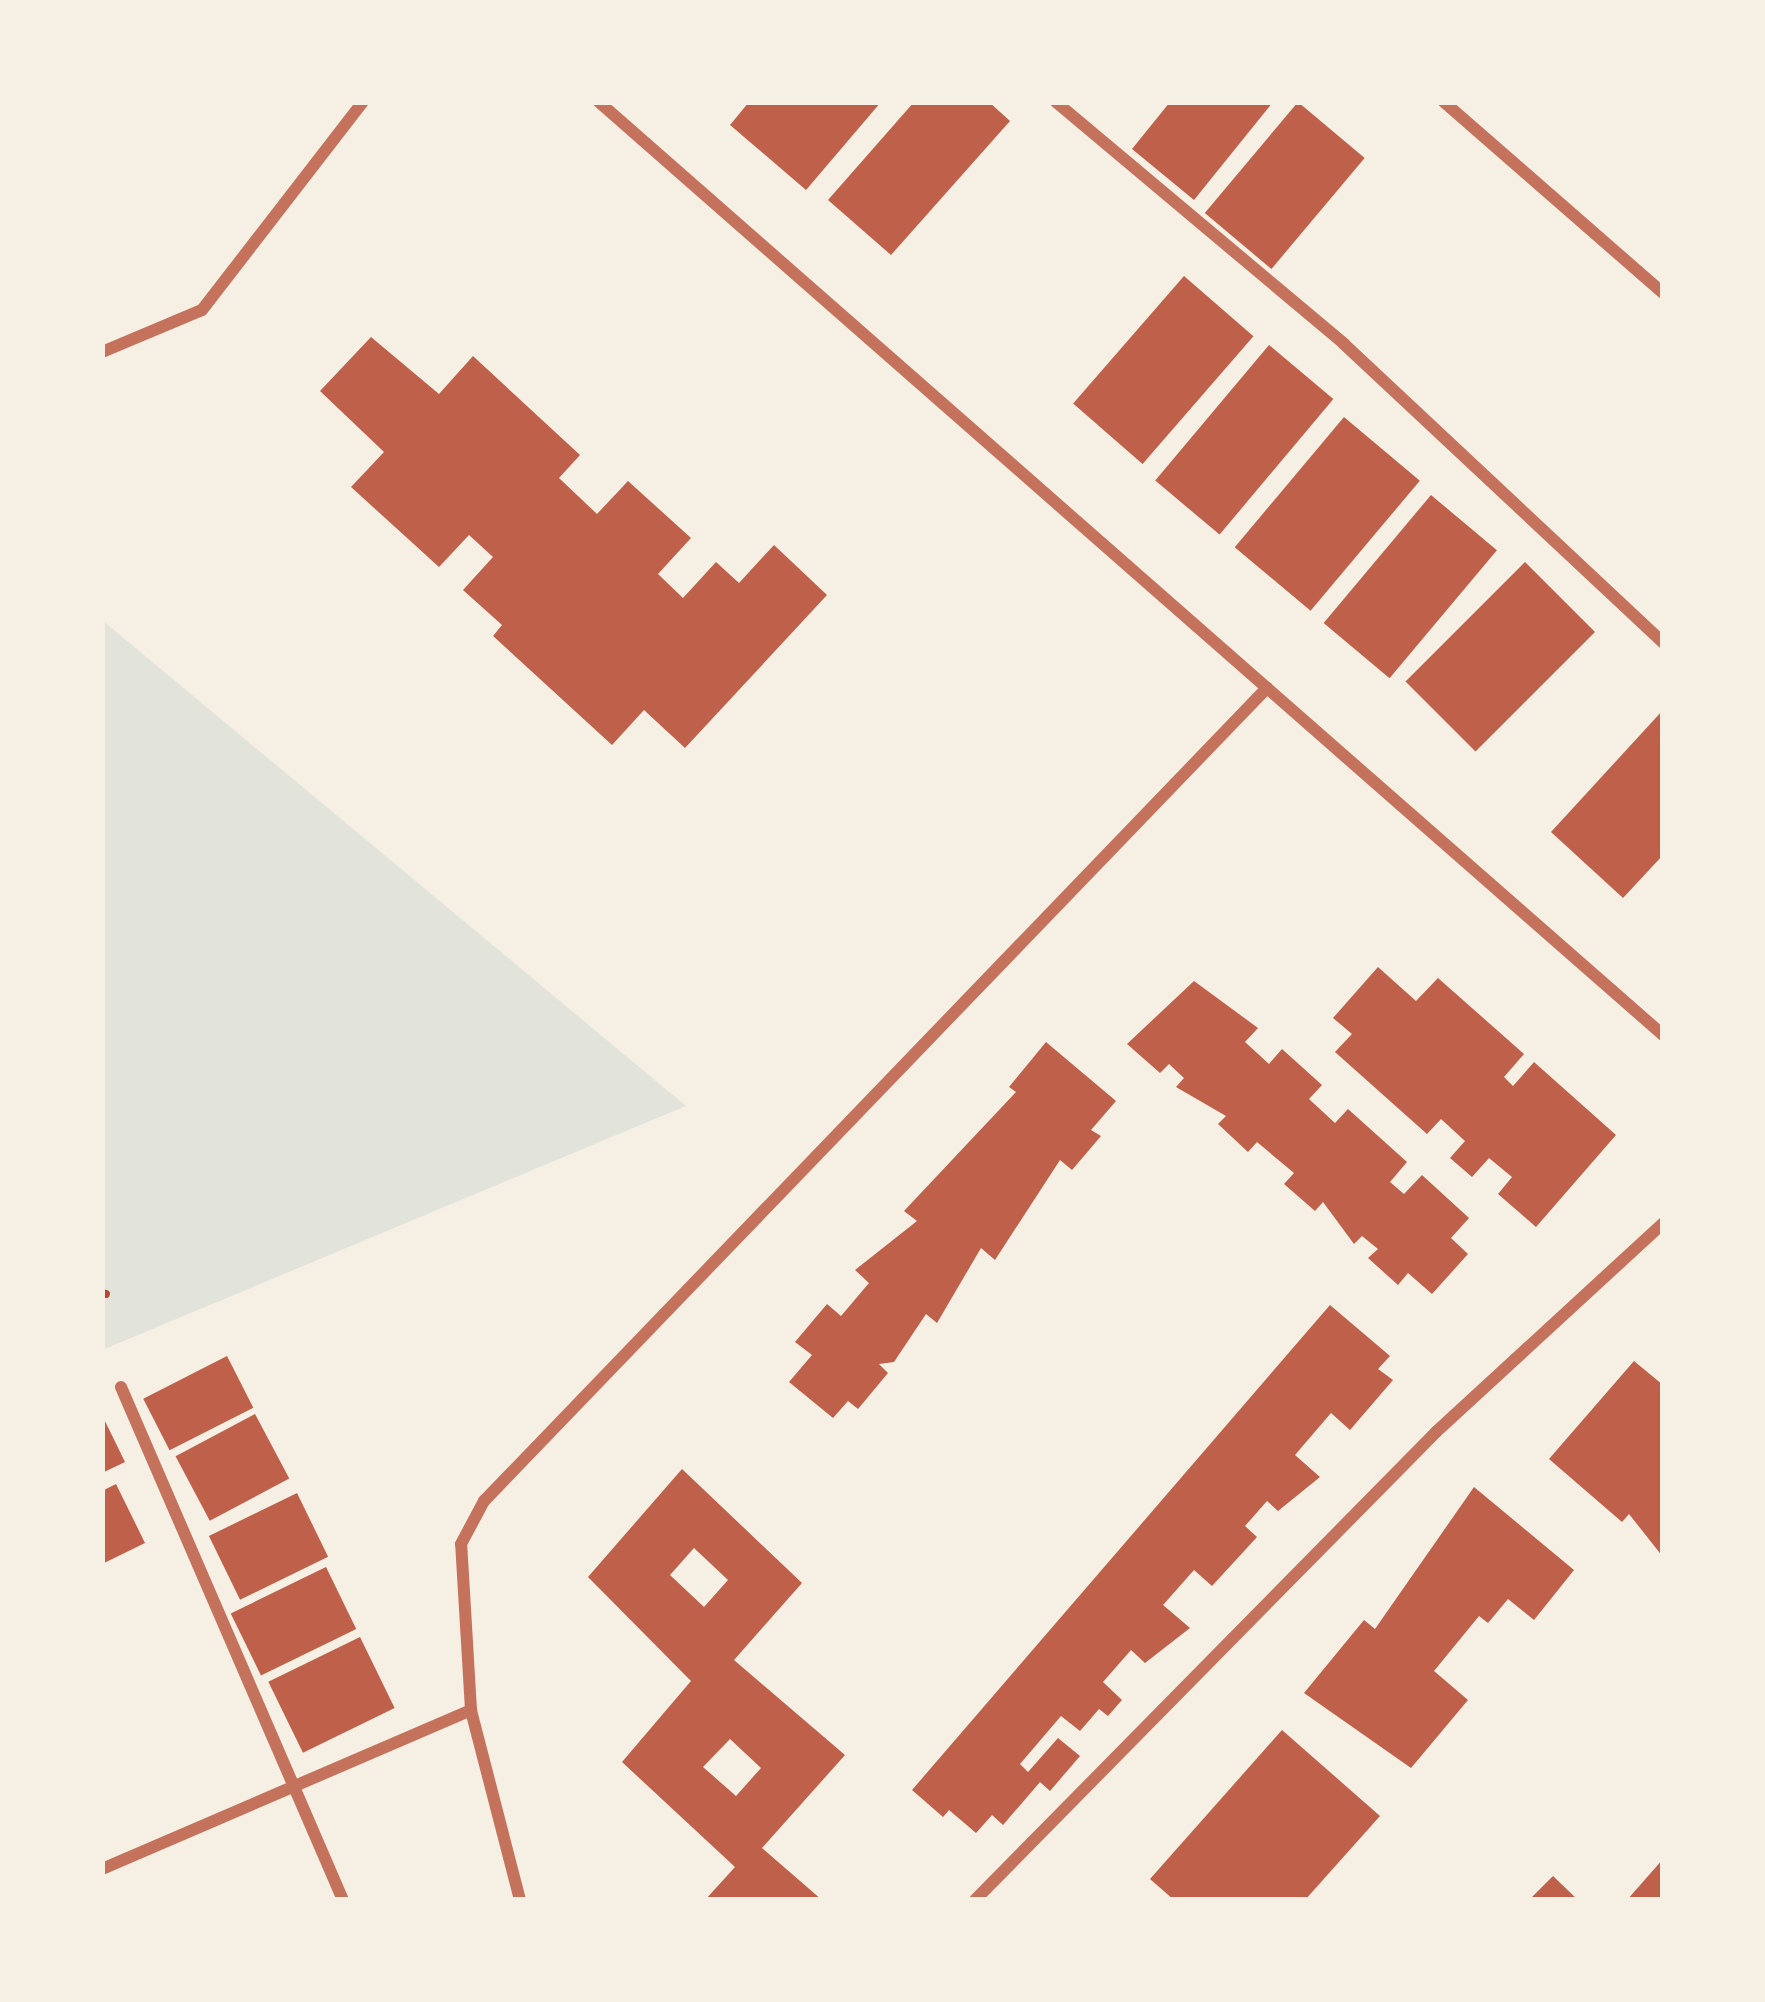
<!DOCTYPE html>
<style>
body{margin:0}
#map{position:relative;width:1765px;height:2002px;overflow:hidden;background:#f6efe4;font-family:Poppins,sans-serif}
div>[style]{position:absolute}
.green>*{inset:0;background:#e2e4dc}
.building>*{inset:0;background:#bf614a;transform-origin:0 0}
.path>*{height:8px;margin:-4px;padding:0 4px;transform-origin:4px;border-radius:4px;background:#b5482f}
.minor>*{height:12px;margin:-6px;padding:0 6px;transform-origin:6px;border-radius:6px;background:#c5725c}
span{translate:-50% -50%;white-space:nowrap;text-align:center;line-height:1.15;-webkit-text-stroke:12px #f6efe4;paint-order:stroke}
.frame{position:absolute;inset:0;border:105px solid #f6efe4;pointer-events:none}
</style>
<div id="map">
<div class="green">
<i style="clip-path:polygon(102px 620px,686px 1106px,102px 1350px)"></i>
</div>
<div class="building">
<i style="clip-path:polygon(749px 102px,881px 102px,806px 190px,730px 125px)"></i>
<i style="clip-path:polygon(914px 102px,989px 102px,1010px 121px,891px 255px,828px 200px)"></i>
<i style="clip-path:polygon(1170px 102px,1273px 102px,1194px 200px,1132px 149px)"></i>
<i style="left:1298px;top:102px;width:87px;height:145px;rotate:40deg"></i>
<i style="left:1184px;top:276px;width:92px;height:169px;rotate:41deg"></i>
<i style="clip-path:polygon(371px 337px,439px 394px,473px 356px,580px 455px,559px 478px,597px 514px,628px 481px,691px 538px,658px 574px,683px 598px,716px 562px,739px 583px,774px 545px,827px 595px,685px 748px,644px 710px,612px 745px,493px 636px,502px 625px,463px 590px,493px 557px,469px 535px,439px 567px,351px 487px,384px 452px,320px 391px)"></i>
<i style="left:1269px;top:345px;width:84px;height:177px;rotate:40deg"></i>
<i style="left:1344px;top:417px;width:99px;height:170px;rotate:40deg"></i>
<i style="left:1431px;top:495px;width:86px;height:167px;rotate:40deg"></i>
<i style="left:1525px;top:562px;width:99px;height:169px;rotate:45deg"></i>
<i style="clip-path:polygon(1663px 710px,1663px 855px,1623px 898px,1551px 832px)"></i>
<i style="clip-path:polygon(1378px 967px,1416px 1001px,1438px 978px,1524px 1054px,1504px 1077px,1513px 1086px,1534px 1062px,1616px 1135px,1536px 1227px,1498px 1194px,1512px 1177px,1489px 1158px,1472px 1177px,1450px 1158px,1465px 1141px,1441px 1119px,1427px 1134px,1335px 1052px,1352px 1034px,1333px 1018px)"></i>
<i style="clip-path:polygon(1194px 981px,1258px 1028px,1245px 1042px,1269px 1064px,1282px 1049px,1322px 1085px,1309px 1099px,1335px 1123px,1348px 1109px,1407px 1162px,1390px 1182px,1404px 1194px,1422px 1175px,1469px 1218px,1451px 1238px,1468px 1254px,1432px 1294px,1408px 1273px,1398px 1285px,1368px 1258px,1378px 1249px,1362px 1236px,1354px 1244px,1323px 1202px,1315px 1211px,1284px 1184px,1294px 1173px,1257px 1142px,1248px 1152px,1218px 1124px,1226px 1116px,1176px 1087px,1184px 1078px,1169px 1064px,1160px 1073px,1127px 1044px)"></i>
<i style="clip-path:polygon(1046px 1042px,1116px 1101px,1091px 1130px,1101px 1136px,1072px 1170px,1060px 1160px,995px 1260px,981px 1248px,937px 1323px,926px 1314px,894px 1362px,879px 1364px,888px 1373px,858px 1409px,848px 1401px,833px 1418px,789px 1382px,812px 1355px,795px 1342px,827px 1304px,841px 1316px,869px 1283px,855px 1270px,917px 1221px,904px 1211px,1016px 1092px,1009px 1087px)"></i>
<i style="clip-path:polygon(1330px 1305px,1390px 1356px,1378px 1369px,1393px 1380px,1350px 1430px,1331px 1413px,1295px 1455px,1320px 1477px,1278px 1511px,1267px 1501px,1245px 1526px,1257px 1537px,1212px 1586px,1194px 1570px,1163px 1605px,1190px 1628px,1145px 1663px,1131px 1650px,1103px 1682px,1122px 1700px,1108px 1716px,1099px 1709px,1080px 1731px,1061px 1716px,1020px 1764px,1028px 1772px,1058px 1738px,1080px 1756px,1050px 1791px,1040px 1782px,1003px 1825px,992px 1815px,976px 1833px,949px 1810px,943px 1817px,912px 1790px)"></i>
<i style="left:227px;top:1356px;width:58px;height:94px;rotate:63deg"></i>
<i style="clip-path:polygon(1634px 1361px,1663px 1385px,1663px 1557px,1629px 1514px,1622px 1522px,1549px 1459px)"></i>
<i style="left:255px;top:1414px;width:73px;height:90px;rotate:62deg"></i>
<i style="clip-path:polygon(102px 1415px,125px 1462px,102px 1473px)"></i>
<i style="clip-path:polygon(evenodd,682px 1469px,802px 1583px,734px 1660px,845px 1755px,762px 1848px,822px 1900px,705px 1900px,735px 1867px,622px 1762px,691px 1681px,588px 1577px,682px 1469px,694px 1548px,728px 1580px,704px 1607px,670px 1575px,694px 1548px,682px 1469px,730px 1739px,761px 1768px,736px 1796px,703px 1767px,730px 1739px)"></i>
<i style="clip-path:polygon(116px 1484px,145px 1543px,102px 1564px,102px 1491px)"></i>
<i style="clip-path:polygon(1474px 1487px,1574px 1570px,1534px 1620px,1508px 1599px,1488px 1623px,1479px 1616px,1434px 1671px,1468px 1700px,1411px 1768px,1304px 1693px,1364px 1620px,1375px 1629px)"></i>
<i style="left:297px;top:1493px;width:71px;height:98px;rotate:64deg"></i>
<i style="left:326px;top:1567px;width:69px;height:106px;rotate:64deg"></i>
<i style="left:360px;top:1637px;width:79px;height:102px;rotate:64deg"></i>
<i style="clip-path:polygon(1282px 1730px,1380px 1816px,1305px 1900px,1174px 1900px,1150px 1879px)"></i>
<i style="clip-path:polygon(1663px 1859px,1663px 1900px,1627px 1900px)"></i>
<i style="clip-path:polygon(1553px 1876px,1578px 1900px,1529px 1900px)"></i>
</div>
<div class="path">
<i style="left:102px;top:1293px;width:4px;rotate:14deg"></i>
</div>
<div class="minor">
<i style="left:599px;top:102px;width:889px;rotate:41.26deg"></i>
<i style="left:1056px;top:102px;width:376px;rotate:40deg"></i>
<i style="left:1344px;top:344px;width:437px;rotate:43.1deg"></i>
<i style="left:1444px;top:102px;width:291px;rotate:41.1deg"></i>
<i style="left:102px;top:352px;width:108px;rotate:-22.8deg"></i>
<i style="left:202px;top:310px;width:263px;rotate:-52.3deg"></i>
<i style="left:121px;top:1387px;width:559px;rotate:66.6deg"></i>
<i style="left:102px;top:1869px;width:402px;rotate:-23.3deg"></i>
<i style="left:520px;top:1900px;width:196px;rotate:-104.5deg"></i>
<i style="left:471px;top:1710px;width:166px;rotate:-93.4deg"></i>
<i style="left:461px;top:1544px;width:49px;rotate:-61.9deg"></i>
<i style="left:484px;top:1501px;width:1129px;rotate:-46.08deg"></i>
<i style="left:1267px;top:688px;width:527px;rotate:41.23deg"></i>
<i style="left:975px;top:1900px;width:657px;rotate:-45.43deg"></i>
<i style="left:1436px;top:1432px;width:309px;rotate:-42.6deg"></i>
</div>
<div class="frame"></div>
</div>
